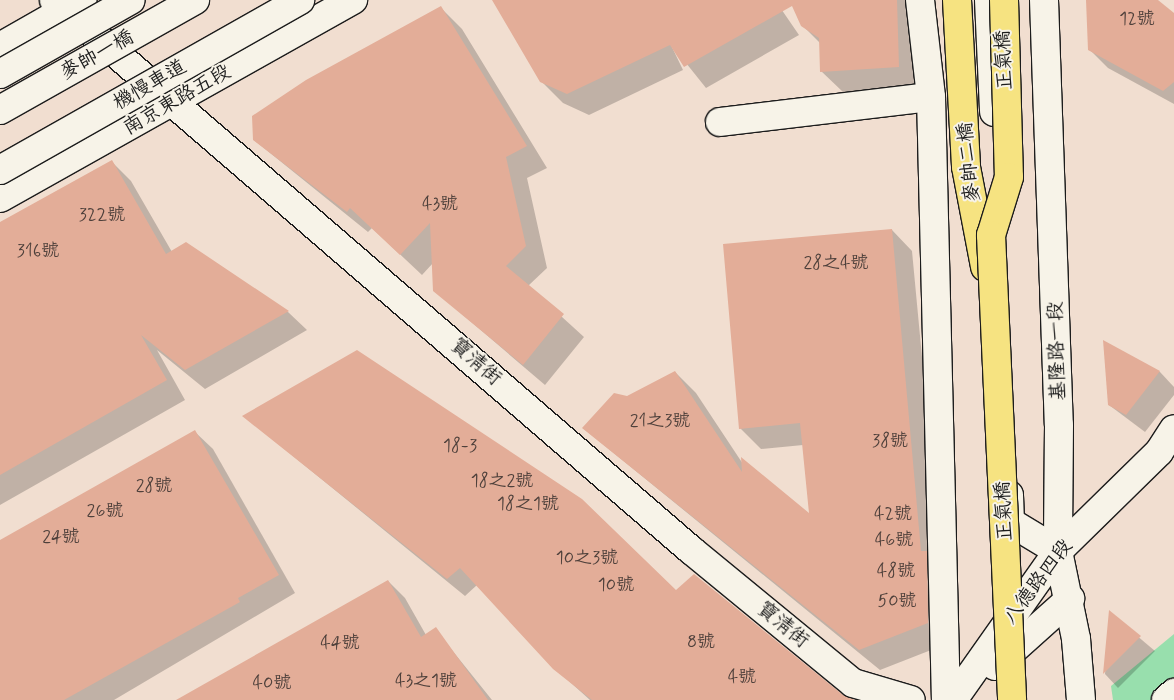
<!DOCTYPE html>
<meta charset="utf-8">
<style>
body{margin:0}
#map{position:relative;width:1174px;height:700px;overflow:hidden;background:#f1ded0;font-family:Mynerve,"LXGW WenKai TC",sans-serif}
div>[style]{position:absolute}
.green>*{inset:0;background:#98dfad}
.shadow>*{inset:0;background:#0003}
.building>*{inset:0;background:#e3ad98}
.roads{filter:drop-shadow(1px 0 #1c1c1c) drop-shadow(-1px 0 #1c1c1c) drop-shadow(0 1px #1c1c1c) drop-shadow(0 -1px #1c1c1c)}
.minor>*{height:28px;margin:-14px;padding:0 14px;transform-origin:14px;border-radius:14px;background:#f7f3e8}
.tertiary>*{height:28px;margin:-14px;padding:0 14px;transform-origin:14px;border-radius:14px;background:#f7f3e8}
.secondary>*{height:28px;margin:-14px;padding:0 14px;transform-origin:14px;border-radius:14px;background:#f7f3e8}
.trunk>*{height:28px;margin:-14px;padding:0 14px;transform-origin:14px;border-radius:14px;background:#f6e381}
.bridges{filter:drop-shadow(1px 0 #1c1c1c) drop-shadow(-1px 0 #1c1c1c) drop-shadow(0 1px #1c1c1c) drop-shadow(0 -1px #1c1c1c)}
.minor-bridge>*{height:28px;margin:-14px;padding:0 14px;transform-origin:14px;border-radius:14px;background:#f7f3e8}
.secondary-bridge>*{height:28px;margin:-14px;padding:0 14px;transform-origin:14px;border-radius:14px;background:#f7f3e8}
.trunk-bridge>*{height:28px;margin:-14px;padding:0 14px;transform-origin:14px;border-radius:14px;background:#f6e381}
span{translate:-50% -50%;white-space:nowrap;text-align:center;line-height:1.15;-webkit-text-stroke:4px #f7f3e8;paint-order:stroke}
.number-label{font-size:18px;color:#4e403b}
.number-label span{-webkit-text-stroke-width:0}
.street-label{font-size:20px;color:#1c1c1c}
</style>
<div id="map">
<div class="green">
<i style="clip-path:polygon(1174px 634px,1174px 680px,1151px 700px,1113px 700px,1111px 686px)"></i>
</div>
<div class="shadow">
<i style="clip-path:polygon(493px 0,775px 0,799px 35px,706px 88px,670px 43px,683px 70px,589px 115px,563px 103px,541px 81px)"></i>
<i style="clip-path:polygon(791px 0,917px 0,920px 88px,843px 92px,821px 71px,821px 44px,802px 25px)"></i>
<i style="clip-path:polygon(1090px 0,1156px 0,1174px 15px,1174px 104px,1108px 68px,1089px 49px)"></i>
<i style="clip-path:polygon(441px 8px,462px 29px,547px 168px,527px 178px,547px 268px,528px 286px,584px 337px,545px 385px,435px 291px,433px 263px,422px 275px,372px 228px,368px 232px,254px 140px)"></i>
<i style="clip-path:polygon(112px 162px,131px 181px,172px 252px,186px 244px,288px 312px,307px 330px,205px 389px,157px 350px,185px 400px,0 505px,0 223px)"></i>
<i style="clip-path:polygon(892px 230px,912px 251px,949px 643px,880px 670px,583px 428px,627px 397px,675px 372px,696px 393px,743px 464px,810px 516px,803px 445px,761px 449px,740px 428px)"></i>
<i style="clip-path:polygon(1104px 342px,1160px 372px,1174px 387px,1174px 395px,1145px 432px,1109px 405px)"></i>
<i style="clip-path:polygon(244px 416px,676px 592px,851px 700px,590px 700px,550px 664px,477px 585px,465px 596px)"></i>
<i style="clip-path:polygon(195px 432px,213px 449px,295px 593px,114px 700px,0 700px,0 543px)"></i>
<i style="clip-path:polygon(388px 581px,405px 598px,426px 635px,435px 629px,492px 700px,178px 700px)"></i>
<i style="clip-path:polygon(1110px 613px,1155px 651px,1118px 688px,1105px 674px)"></i>
</div>
<div class="building">
<i style="clip-path:polygon(492px 0,897px 0,899px 67px,820px 72px,819px 38px,801px 26px,792px 6px,684px 67px,670px 45px,567px 94px,540px 82px)"></i>
<i style="clip-path:polygon(1086px 0,1158px 0,1174px 13px,1174px 82px,1163px 91px,1088px 50px)"></i>
<i style="clip-path:polygon(441px 6px,527px 146px,506px 157px,526px 246px,506px 266px,564px 314px,523px 365px,433px 291px,430px 223px,400px 255px,350px 208px,347px 212px,253px 140px,252px 116px,306px 80px)"></i>
<i style="clip-path:polygon(112px 160px,166px 254px,186px 242px,289px 311px,185px 370px,141px 335px,167px 380px,0 475px,0 222px)"></i>
<i style="clip-path:polygon(892px 229px,921px 551px,927px 551px,928px 623px,859px 650px,582px 428px,614px 393px,627px 396px,675px 371px,742px 472px,741px 457px,809px 513px,800px 423px,739px 429px,723px 244px)"></i>
<i style="clip-path:polygon(1103px 340px,1160px 371px,1126px 415px,1108px 405px)"></i>
<i style="clip-path:polygon(357px 350px,582px 499px,676px 590px,694px 574px,843px 695px,855px 700px,592px 700px,553px 669px,460px 568px,447px 579px,242px 416px)"></i>
<i style="clip-path:polygon(195px 430px,279px 575px,238px 598px,240px 602px,64px 700px,0 700px,0 540px)"></i>
<i style="clip-path:polygon(388px 580px,421px 637px,436px 627px,488px 700px,176px 700px)"></i>
<i style="clip-path:polygon(1109px 610px,1141px 636px,1103px 674px)"></i>
</div>
<div class="roads">
<div class="minor">
<i style="left:54px;top:0;width:842px;rotate:40.81deg"></i>
<i style="left:691px;top:550px;width:210px;rotate:39.4deg"></i>
<i style="left:853px;top:683px;width:60px;rotate:16.3deg"></i>
<i style="left:720px;top:122px;width:212px;rotate:-6.8deg"></i>
</div>
<div class="tertiary">
<i style="left:995px;top:666px;width:101px;rotate:-41.8deg"></i>
<i style="left:953px;top:700px;width:182px;rotate:-54.8deg"></i>
<i style="left:1058px;top:551px;width:141px;rotate:-44.4deg"></i>
<i style="left:1159px;top:452px;width:27px;rotate:-57deg"></i>
<i style="left:1166px;top:700px;width:11px;rotate:-41deg"></i>
</div>
<div class="secondary">
<i style="left:920px;top:0;width:98px;rotate:83.5deg"></i>
<i style="left:931px;top:97px;width:603px;rotate:88.58deg"></i>
<i style="left:989px;top:0;width:112px;rotate:87.4deg"></i>
<i style="left:1044px;top:0;width:425px;rotate:88deg"></i>
<i style="left:1059px;top:425px;width:126px;rotate:90.5deg"></i>
<i style="left:1058px;top:551px;width:90px;rotate:78.4deg"></i>
<i style="left:1076px;top:639px;width:61px;rotate:85.3deg"></i>
<i style="left:0;top:47px;width:95px;rotate:-29.8deg"></i>
<i style="left:0;top:198px;width:405px;rotate:-29.3deg"></i>
<i style="left:1009px;top:495px;width:27px;rotate:88deg"></i>
<i style="left:1010px;top:522px;width:56px;rotate:31.1deg"></i>
</div>
<div class="trunk">
<i style="left:957px;top:0;width:167px;rotate:86.9deg"></i>
<i style="left:966px;top:167px;width:102px;rotate:79.2deg"></i>
</div>
</div>
<div class="bridges">
<div class="minor-bridge">
<i style="left:0;top:74px;width:150px;rotate:-29.5deg"></i>
<i style="left:0;top:170px;width:345px;rotate:-29.5deg"></i>
</div>
<div class="secondary-bridge">
<i style="left:0;top:110px;width:224px;rotate:-29.4deg"></i>
</div>
<div class="trunk-bridge">
<i style="left:1004px;top:0;width:177px;rotate:88.4deg"></i>
<i style="left:1009px;top:177px;width:61px;rotate:107.2deg"></i>
<i style="left:991px;top:235px;width:465px;rotate:87.4deg"></i>
</div>
</div>
<div class="number-label">
<span style="left:1137px;top:19px">12號</span>
<span style="left:440px;top:204px">43號</span>
<span style="left:102px;top:215px">322號</span>
<span style="left:38px;top:251px">316號</span>
<span style="left:836px;top:263px">28之4號</span>
<span style="left:660px;top:421px">21之3號</span>
<span style="left:890px;top:441px">38號</span>
<span style="left:460px;top:446px">18-3</span>
<span style="left:502px;top:481px">18之2號</span>
<span style="left:154px;top:486px">28號</span>
<span style="left:528px;top:504px">18之1號</span>
<span style="left:105px;top:511px">26號</span>
<span style="left:893px;top:514px">42號</span>
<span style="left:61px;top:537px">24號</span>
<span style="left:894px;top:540px">46號</span>
<span style="left:587px;top:558px">10之3號</span>
<span style="left:896px;top:571px">48號</span>
<span style="left:616px;top:585px">10號</span>
<span style="left:897px;top:601px">50號</span>
<span style="left:701px;top:642px">8號</span>
<span style="left:340px;top:643px">44號</span>
<span style="left:742px;top:677px">4號</span>
<span style="left:426px;top:681px">43之1號</span>
<span style="left:272px;top:683px">40號</span>
</div>
<div class="street-label">
<span style="left:97px;top:55px;rotate:-29deg">麥帥一橋</span>
<span style="left:1004px;top:60px;rotate:-93deg">正氣橋</span>
<span style="left:150px;top:85px;rotate:-30deg">機慢車道</span>
<span style="left:177px;top:100px;rotate:-30deg">南京東路五段</span>
<span style="left:969px;top:162px;rotate:-96deg">麥帥二橋</span>
<span style="left:1057px;top:351px;rotate:-92deg">基隆路一段</span>
<span style="left:476px;top:362px;rotate:41deg">寶清街</span>
<span style="left:1004px;top:511px;rotate:-93deg">正氣橋</span>
<span style="left:1038px;top:582px;rotate:-53deg">八德路四段</span>
<span style="left:783px;top:625px;rotate:39deg">寶清街</span>
</div>
</div>
